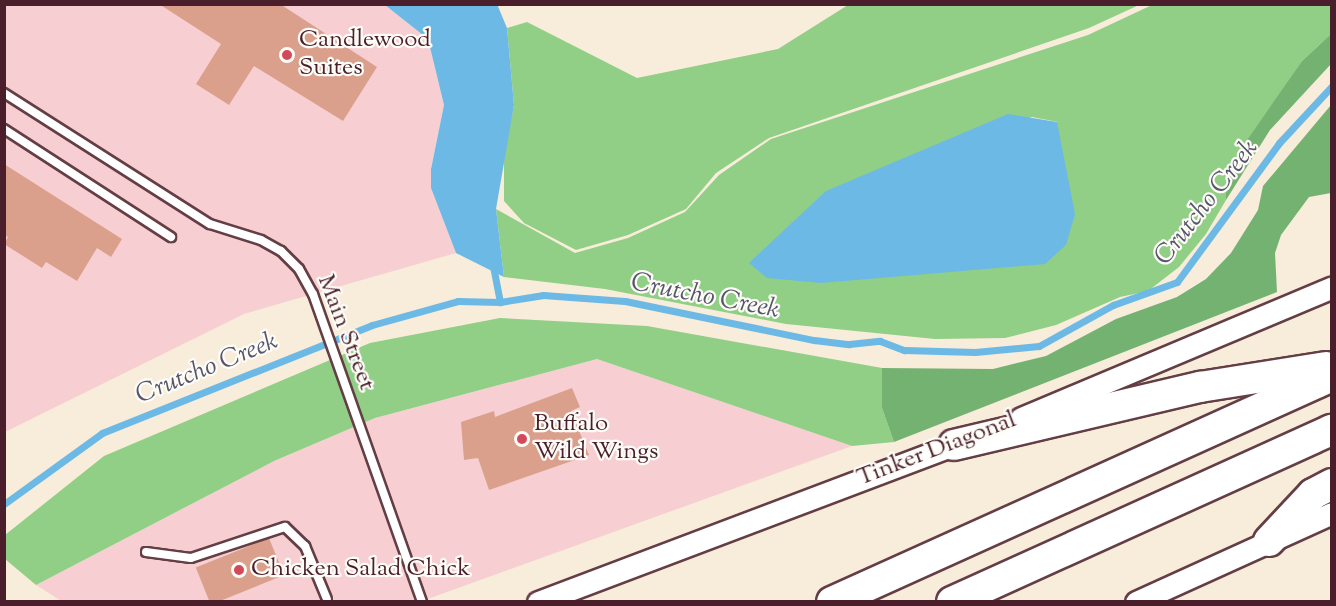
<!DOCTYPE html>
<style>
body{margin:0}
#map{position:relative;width:1336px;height:606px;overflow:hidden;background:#f8ecda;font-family:"Sorts Mill Goudy",serif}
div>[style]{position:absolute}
.built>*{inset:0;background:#f7cfd2}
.green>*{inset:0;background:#90cf85}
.forest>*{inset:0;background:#74b272}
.water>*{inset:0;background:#6cb9e6}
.stream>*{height:7px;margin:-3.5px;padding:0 3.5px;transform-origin:3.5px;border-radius:3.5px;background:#6cb9e6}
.building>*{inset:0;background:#dba08c;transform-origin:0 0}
.roads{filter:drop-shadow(2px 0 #643e45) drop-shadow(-2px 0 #643e45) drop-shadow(0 2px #643e45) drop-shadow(0 -2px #643e45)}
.service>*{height:8px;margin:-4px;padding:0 4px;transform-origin:4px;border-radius:4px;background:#fff}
.tertiary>*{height:21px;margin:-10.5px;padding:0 10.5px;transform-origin:10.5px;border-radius:10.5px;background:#fff}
.motorway>*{height:30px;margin:-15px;padding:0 15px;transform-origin:15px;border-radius:15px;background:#fff}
.dots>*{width:16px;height:16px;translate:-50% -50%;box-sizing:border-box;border:3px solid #fdfcf7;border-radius:50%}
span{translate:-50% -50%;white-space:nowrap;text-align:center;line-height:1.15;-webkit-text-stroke:4.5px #fdfcf7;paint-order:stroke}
.poi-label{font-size:24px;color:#4a1f2b}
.left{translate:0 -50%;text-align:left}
.street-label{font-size:24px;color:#4a1f2b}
.water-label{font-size:26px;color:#56556c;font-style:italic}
.frame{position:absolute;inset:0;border:6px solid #4a1f2b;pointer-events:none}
</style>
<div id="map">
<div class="built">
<i style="clip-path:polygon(5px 5px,385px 5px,428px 39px,444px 105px,431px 168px,431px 188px,456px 253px,244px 314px,5px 432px)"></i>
<i style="clip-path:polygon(597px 359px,852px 446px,422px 601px,63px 602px,36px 585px,274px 461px,375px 418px)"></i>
</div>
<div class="green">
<i style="clip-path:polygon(848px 5px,1139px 5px,1089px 28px,769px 138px,716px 173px,686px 209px,628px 235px,576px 250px,524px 223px,504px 201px,504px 154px,514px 105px,507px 28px,527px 22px,637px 78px,778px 49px)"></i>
<i style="clip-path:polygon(evenodd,1152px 5px,1331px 5px,1331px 34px,1302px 61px,1226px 175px,1226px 200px,1206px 234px,1179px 267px,1148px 291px,1120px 297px,1056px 325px,1005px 338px,935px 339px,786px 324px,605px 289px,504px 277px,496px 209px,575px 253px,628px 238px,685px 212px,719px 175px,771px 139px,1088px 35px,1152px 5px,1032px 117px,1058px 122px,826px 191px,1032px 117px)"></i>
<i style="clip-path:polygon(500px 318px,647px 326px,882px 368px,882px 408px,894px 442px,852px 446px,597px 359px,375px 418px,274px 461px,36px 585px,5px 559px,5px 535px,104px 456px,370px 343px)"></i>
</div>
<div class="forest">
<i style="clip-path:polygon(1331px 34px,1331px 64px,1270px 130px,1226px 200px,1226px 175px,1243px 146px,1302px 61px)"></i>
<i style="clip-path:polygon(1331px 105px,1331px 193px,1309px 197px,1281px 235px,1275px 253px,1277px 292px,894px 442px,882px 408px,882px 368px,993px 369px,1046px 356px,1116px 319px,1177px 297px,1206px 279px,1231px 253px,1258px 210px,1263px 186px)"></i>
</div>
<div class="water">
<i style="clip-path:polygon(497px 4px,507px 28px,514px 105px,496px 209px,504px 277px,456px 253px,431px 188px,431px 169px,444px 105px,428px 39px,385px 5px)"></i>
<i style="clip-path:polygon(1008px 114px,1057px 122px,1075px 214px,1066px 245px,1045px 264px,821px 283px,767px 278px,749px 263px,826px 191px)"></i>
</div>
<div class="stream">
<i style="left:493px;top:266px;width:37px;rotate:79deg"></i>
<i style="left:4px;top:504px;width:121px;rotate:-35.9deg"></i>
<i style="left:102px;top:433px;width:291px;rotate:-21.8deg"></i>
<i style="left:372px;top:325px;width:89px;rotate:-15.6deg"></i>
<i style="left:458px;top:301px;width:42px;rotate:1.4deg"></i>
<i style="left:500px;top:302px;width:44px;rotate:-9.2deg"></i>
<i style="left:543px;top:295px;width:82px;rotate:4.2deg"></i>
<i style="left:625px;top:301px;width:193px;rotate:11.7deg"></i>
<i style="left:814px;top:340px;width:35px;rotate:7deg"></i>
<i style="left:849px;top:344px;width:31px;rotate:-6deg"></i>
<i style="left:880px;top:341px;width:26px;rotate:21deg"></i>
<i style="left:904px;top:350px;width:71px;rotate:1.6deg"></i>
<i style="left:975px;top:352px;width:64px;rotate:-5.4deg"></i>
<i style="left:1039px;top:346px;width:85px;rotate:-29deg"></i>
<i style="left:1113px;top:305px;width:68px;rotate:-19.8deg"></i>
<i style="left:1177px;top:282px;width:172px;rotate:-53.7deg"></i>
<i style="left:1279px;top:143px;width:78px;rotate:-47.1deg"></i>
</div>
<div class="building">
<i style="clip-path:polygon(159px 4px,280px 4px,377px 67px,343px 121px,254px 66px,229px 105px,196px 84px,221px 44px)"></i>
<i style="clip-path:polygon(4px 164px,122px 239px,111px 257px,97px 248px,77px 281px,46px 262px,42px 268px,4px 244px,8px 237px,4px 235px)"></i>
<i style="clip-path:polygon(572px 388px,580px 407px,571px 411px,589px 455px,489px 490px,478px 458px,464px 460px,461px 422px,494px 411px,495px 417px)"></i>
<i style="left:269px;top:538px;width:40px;height:79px;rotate:68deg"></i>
</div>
<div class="roads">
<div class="service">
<i style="left:4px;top:93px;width:244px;rotate:32.5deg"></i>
<i style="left:210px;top:224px;width:53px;rotate:17.4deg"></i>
<i style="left:261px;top:240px;width:23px;rotate:29deg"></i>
<i style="left:281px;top:251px;width:25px;rotate:45deg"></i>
<i style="left:299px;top:269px;width:29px;rotate:61deg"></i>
<i style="left:313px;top:294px;width:327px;rotate:70.5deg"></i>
<i style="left:4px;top:129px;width:199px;rotate:32.9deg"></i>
<i style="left:146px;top:552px;width:45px;rotate:7.6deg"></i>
<i style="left:191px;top:558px;width:99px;rotate:-18.3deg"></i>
<i style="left:285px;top:527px;width:28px;rotate:44deg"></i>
<i style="left:305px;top:546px;width:57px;rotate:67.5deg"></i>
</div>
<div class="tertiary">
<i style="left:1021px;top:418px;width:337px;rotate:-22.8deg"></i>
<i style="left:538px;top:602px;width:459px;rotate:-20.7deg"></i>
<i style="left:1136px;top:602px;width:215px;rotate:-24.4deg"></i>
</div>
<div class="motorway">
<i style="left:954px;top:445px;width:253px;rotate:-13.3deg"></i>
<i style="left:1200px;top:387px;width:128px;rotate:-9deg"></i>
<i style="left:1269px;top:541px;width:64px;rotate:-46.9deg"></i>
<i style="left:1313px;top:494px;width:21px;rotate:-28deg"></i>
<i style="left:832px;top:602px;width:549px;rotate:-24.32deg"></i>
<i style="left:952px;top:602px;width:417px;rotate:-24.4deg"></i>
</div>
</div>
<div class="dots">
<i style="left:287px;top:55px;background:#d1495b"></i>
<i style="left:522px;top:439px;background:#d1495b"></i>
<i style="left:239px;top:570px;background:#d1495b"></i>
</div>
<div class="poi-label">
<span class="left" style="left:299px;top:55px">Candlewood<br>Suites</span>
<span class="left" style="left:534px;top:439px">Buffalo<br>Wild Wings</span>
<span class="left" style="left:251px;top:570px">Chicken Salad Chick</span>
</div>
<div class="street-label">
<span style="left:345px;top:333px;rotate:69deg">Main Street</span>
<span style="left:937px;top:450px;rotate:-21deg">Tinker Diagonal</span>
</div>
<div class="water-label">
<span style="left:1207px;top:203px;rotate:-52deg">Crutcho Creek</span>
<span style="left:705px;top:297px;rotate:11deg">Crutcho Creek</span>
<span style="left:207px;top:369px;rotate:-22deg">Crutcho Creek</span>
</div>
<div class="frame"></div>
</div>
